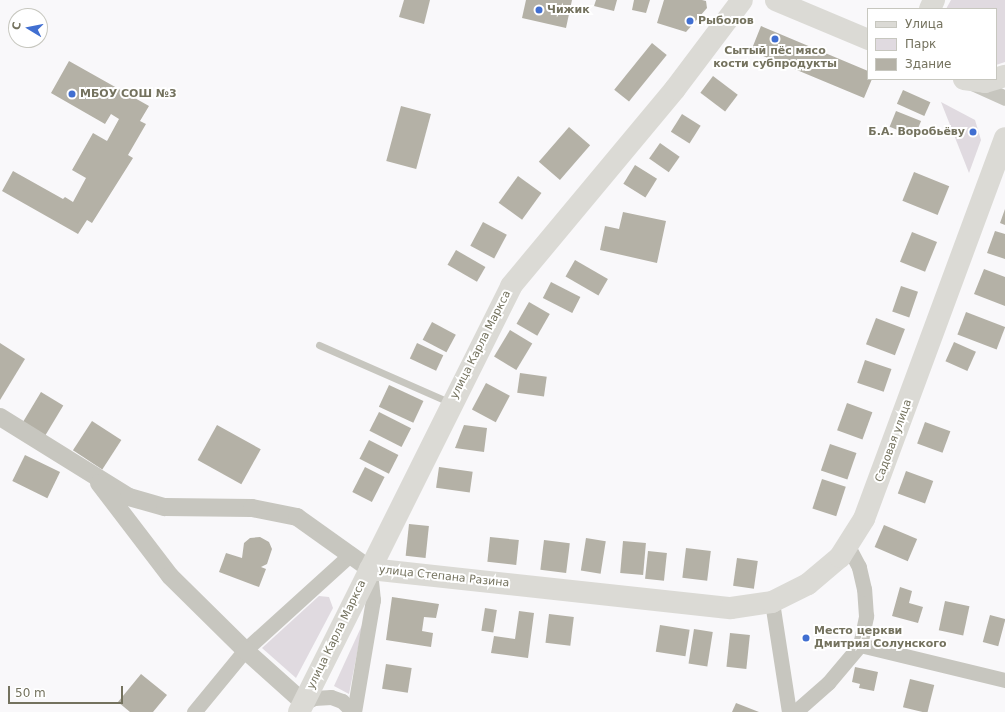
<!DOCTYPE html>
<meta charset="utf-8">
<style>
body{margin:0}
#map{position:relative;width:1005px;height:712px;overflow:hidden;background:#f9f8fa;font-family:"DejaVu Sans",sans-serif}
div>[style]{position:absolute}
.green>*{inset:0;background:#e0dae0}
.building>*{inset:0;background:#b4b1a6;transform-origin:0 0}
.service>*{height:7px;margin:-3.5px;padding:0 3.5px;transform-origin:3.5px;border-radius:3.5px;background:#c7c6bf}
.minor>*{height:15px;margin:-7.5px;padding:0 7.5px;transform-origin:7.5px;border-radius:7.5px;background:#c7c6bf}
.tertiary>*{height:18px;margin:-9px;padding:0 9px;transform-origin:9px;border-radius:9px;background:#c7c6bf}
.secondary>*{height:21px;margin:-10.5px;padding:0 10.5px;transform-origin:10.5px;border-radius:10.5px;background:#dbdad5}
.primary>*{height:22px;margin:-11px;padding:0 11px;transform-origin:11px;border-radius:11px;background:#dbdad5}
.dots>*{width:11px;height:11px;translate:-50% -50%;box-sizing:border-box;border:2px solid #fff;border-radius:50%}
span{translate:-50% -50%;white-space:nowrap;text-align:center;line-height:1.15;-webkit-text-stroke:4px #fff;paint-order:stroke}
.poi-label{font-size:11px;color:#74725e;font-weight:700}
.left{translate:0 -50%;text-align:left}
.right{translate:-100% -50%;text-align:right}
.street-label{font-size:11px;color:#74725e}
.legend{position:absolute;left:867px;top:8px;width:130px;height:72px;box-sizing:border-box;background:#fff;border:1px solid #c7c7bf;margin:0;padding:5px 7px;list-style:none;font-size:12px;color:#74725e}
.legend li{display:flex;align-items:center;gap:8px;height:20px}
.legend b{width:20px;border:1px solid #c7c7bf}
.north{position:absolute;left:8px;top:8px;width:40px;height:40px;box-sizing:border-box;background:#fff;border:1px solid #c7c7bf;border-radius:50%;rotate:280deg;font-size:11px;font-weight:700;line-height:16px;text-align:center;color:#74725e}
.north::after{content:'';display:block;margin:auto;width:14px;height:18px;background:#416fd1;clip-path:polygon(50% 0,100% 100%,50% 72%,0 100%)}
.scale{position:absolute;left:8px;top:686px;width:115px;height:18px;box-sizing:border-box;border:2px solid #74725e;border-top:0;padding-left:5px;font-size:12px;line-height:14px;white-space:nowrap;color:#74725e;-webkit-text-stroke:3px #fff;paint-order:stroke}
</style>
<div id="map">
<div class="green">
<i style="clip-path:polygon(951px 0,1005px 0,1005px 62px,996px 65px,996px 9px,946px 9px)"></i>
<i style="clip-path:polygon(941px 102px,975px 120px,981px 140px,969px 173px)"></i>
<i style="clip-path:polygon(319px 596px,329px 597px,333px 608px,296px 678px,262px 648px)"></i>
<i style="clip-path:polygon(363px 623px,349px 694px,334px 686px)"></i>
</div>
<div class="building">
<i style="clip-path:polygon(404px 0,430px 0,424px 24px,399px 17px)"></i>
<i style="clip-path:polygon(526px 0,572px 0,566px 28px,522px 18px)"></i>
<i style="clip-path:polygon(596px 0,617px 0,614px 11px,594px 6px)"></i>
<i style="clip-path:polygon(634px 0,650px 0,646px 13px,632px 10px)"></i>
<i style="clip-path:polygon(664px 0,702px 0,706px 1px,707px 8px,686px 32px,657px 23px)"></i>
<i style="clip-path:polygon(761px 26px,868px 71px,868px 79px,872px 79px,864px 98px,751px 51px)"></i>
<i style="left:652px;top:43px;width:19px;height:60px;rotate:39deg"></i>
<i style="clip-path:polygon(69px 61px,149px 106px,140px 121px,146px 124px,128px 155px,133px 158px,92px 223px,87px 220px,78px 234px,2px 191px,13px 171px,63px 199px,65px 197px,73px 202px,86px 178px,72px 170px,93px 133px,107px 141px,119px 119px,111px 114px,105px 124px,51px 93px)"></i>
<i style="left:713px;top:76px;width:31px;height:21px;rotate:37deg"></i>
<i style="left:903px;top:90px;width:30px;height:15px;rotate:24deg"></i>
<i style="left:401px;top:106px;width:31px;height:57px;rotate:15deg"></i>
<i style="left:896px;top:111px;width:27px;height:17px;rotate:22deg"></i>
<i style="left:682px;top:114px;width:22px;height:21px;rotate:32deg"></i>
<i style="left:569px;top:127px;width:28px;height:46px;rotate:41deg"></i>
<i style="left:660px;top:143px;width:24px;height:19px;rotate:35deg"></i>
<i style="left:635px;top:165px;width:26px;height:22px;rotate:32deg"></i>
<i style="left:914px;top:172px;width:38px;height:31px;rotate:22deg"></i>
<i style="left:518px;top:176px;width:29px;height:33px;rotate:36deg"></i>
<i style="clip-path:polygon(1005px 209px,1005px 225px,1000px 223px)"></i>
<i style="clip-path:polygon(623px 212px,666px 221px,657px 263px,600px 250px,605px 226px,619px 229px)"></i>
<i style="left:483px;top:222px;width:27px;height:27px;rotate:28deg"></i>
<i style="clip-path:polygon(995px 231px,1005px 234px,1005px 259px,987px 253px)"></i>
<i style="left:912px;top:232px;width:27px;height:32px;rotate:22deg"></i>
<i style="left:456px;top:250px;width:34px;height:17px;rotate:30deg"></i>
<i style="left:575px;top:260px;width:38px;height:19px;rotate:30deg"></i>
<i style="clip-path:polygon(984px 269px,1005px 277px,1005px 306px,974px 294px)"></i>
<i style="left:551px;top:282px;width:33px;height:18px;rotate:27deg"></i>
<i style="left:901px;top:286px;width:18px;height:27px;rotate:19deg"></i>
<i style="left:529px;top:302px;width:24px;height:25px;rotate:30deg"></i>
<i style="left:966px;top:312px;width:42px;height:24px;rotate:21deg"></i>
<i style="left:876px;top:318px;width:31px;height:28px;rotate:21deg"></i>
<i style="left:432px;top:322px;width:27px;height:20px;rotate:28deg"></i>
<i style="left:510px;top:330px;width:26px;height:31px;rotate:31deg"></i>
<i style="left:954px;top:342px;width:24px;height:21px;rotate:24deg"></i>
<i style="clip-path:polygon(0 343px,25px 359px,0 400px)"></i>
<i style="left:417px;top:343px;width:29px;height:17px;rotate:25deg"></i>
<i style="left:865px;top:360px;width:28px;height:24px;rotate:19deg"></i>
<i style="left:520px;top:373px;width:27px;height:20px;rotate:8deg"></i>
<i style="left:486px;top:383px;width:27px;height:30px;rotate:28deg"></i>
<i style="left:389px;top:385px;width:38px;height:24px;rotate:25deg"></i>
<i style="left:41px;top:392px;width:26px;height:35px;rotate:31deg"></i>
<i style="left:847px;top:403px;width:27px;height:29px;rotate:20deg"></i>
<i style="left:379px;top:412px;width:36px;height:21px;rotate:27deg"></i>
<i style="left:92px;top:421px;width:35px;height:35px;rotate:33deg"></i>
<i style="left:925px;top:422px;width:27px;height:23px;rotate:20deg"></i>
<i style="left:217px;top:425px;width:50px;height:40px;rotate:29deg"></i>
<i style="clip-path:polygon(464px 425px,487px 428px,484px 452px,455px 448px)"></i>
<i style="left:369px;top:440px;width:33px;height:21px;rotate:27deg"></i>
<i style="left:830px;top:444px;width:28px;height:28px;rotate:19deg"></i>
<i style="left:25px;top:455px;width:39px;height:29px;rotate:26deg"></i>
<i style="left:365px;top:467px;width:22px;height:28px;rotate:27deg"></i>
<i style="left:439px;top:467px;width:34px;height:21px;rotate:8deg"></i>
<i style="left:906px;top:471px;width:29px;height:24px;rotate:20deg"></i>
<i style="left:822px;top:479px;width:25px;height:31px;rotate:18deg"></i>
<i style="left:409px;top:524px;width:20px;height:32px;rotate:6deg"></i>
<i style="left:884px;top:525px;width:36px;height:24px;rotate:23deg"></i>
<i style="clip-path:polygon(260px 537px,269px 542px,272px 549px,267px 564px,261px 567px,266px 569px,259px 587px,219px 572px,226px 553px,242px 558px,244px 543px,250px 538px)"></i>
<i style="left:490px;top:537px;width:29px;height:25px;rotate:6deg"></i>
<i style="left:586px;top:538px;width:20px;height:33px;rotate:9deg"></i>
<i style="left:544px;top:540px;width:26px;height:30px;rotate:7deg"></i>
<i style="left:623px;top:541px;width:23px;height:32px;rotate:5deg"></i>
<i style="left:686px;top:548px;width:25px;height:30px;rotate:7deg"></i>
<i style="left:648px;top:551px;width:19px;height:28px;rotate:6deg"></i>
<i style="left:737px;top:558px;width:21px;height:28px;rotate:8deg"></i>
<i style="clip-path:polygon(900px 587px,912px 591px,909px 603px,923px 607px,918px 623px,892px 616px)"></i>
<i style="clip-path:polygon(392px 597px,439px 604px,436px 618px,424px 617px,422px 631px,433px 633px,431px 647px,386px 640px)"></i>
<i style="left:945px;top:601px;width:25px;height:30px;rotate:12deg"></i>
<i style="left:485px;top:608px;width:12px;height:23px;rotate:9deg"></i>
<i style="clip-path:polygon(519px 611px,534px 613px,528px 658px,491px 653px,494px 636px,515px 639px)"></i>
<i style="left:549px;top:614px;width:25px;height:29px;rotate:7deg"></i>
<i style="left:990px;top:615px;width:16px;height:28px;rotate:15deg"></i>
<i style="left:660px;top:625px;width:30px;height:27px;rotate:9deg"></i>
<i style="left:694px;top:629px;width:19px;height:35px;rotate:9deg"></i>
<i style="left:730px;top:633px;width:20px;height:34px;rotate:6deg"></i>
<i style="left:386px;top:664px;width:26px;height:25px;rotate:9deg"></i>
<i style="clip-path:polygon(855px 667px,878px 672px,874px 691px,859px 688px,860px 684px,852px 682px)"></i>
<i style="clip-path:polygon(141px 674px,167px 695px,153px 712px,130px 712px,118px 702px)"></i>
<i style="left:910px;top:679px;width:25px;height:29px;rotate:14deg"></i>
<i style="clip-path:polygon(736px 703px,759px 712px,732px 712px)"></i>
</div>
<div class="service">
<i style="left:319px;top:345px;width:144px;rotate:23.7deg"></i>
</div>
<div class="minor">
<i style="left:974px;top:84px;width:34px;rotate:24deg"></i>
<i style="left:772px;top:602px;width:111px;rotate:81.2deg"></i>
<i style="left:860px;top:645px;width:149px;rotate:13.6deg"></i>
<i style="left:304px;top:703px;width:11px;rotate:-27deg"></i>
<i style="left:314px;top:698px;width:17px;rotate:-3deg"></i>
<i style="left:331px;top:697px;width:12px;rotate:20deg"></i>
<i style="left:342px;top:701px;width:16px;rotate:45deg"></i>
<i style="left:194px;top:712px;width:80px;rotate:-50.6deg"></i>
<i style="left:245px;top:650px;width:143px;rotate:-42.2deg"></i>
<i style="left:354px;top:712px;width:114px;rotate:-80.4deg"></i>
<i style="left:373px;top:600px;width:29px;rotate:-96deg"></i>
<i style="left:795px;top:712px;width:44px;rotate:-41.3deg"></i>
<i style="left:828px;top:683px;width:50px;rotate:-49.9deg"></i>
<i style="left:860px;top:645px;width:30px;rotate:-78deg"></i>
<i style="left:866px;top:616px;width:27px;rotate:-94deg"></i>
<i style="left:864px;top:589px;width:23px;rotate:-103deg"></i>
<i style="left:859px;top:567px;width:24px;rotate:-118deg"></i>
</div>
<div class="tertiary">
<i style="left:0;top:417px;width:152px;rotate:31.8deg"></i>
<i style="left:129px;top:497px;width:37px;rotate:16deg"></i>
<i style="left:165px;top:507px;width:87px;rotate:0.7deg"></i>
<i style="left:252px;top:508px;width:46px;rotate:11.3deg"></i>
<i style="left:297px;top:517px;width:90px;rotate:35.5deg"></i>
<i style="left:99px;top:483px;width:117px;rotate:52.6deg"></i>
<i style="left:170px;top:576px;width:105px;rotate:44.6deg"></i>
<i style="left:245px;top:650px;width:79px;rotate:41.9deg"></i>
</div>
<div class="secondary">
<i style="left:775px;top:0;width:101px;rotate:22.8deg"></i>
</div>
<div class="primary">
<i style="left:930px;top:9px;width:10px;rotate:-66deg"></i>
<i style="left:964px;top:79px;width:21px;rotate:8deg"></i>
<i style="left:985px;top:82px;width:21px;rotate:-17deg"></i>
<i style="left:370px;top:569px;width:363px;rotate:6.2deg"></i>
<i style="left:731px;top:608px;width:41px;rotate:-8.3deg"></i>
<i style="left:772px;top:602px;width:40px;rotate:-26.6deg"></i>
<i style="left:808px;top:584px;width:42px;rotate:-40.2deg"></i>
<i style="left:840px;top:557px;width:45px;rotate:-57.7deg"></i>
<i style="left:864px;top:519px;width:406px;rotate:-69.7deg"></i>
<i style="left:299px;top:712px;width:476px;rotate:-63.5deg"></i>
<i style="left:511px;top:286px;width:256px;rotate:-50.2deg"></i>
<i style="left:675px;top:89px;width:111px;rotate:-53deg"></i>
</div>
<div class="dots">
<i style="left:539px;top:10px;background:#416fd1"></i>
<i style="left:690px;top:21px;background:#416fd1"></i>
<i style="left:775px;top:39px;background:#416fd1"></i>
<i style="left:72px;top:94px;background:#416fd1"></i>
<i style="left:973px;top:132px;background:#416fd1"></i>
<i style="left:806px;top:638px;background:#416fd1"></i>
</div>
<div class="poi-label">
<span class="left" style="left:547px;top:10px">Чижик</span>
<span class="left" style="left:698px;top:21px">Рыболов</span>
<span style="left:775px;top:58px">Сытый пёс мясо<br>кости субпродукты</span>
<span class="left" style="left:80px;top:94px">МБОУ СОШ №3</span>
<span class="right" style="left:965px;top:132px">Б.А. Воробьёву</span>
<span class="left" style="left:814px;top:638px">Место церкви<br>Дмитрия Солунского</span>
</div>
<div class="street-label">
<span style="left:481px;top:345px;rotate:-63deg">улица Карла Маркса</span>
<span style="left:894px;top:441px;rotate:-70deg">Садовая улица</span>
<span style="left:444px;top:577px;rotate:6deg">улица Степана Разина</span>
<span style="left:337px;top:635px;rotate:-64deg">улица Карла Маркса</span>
</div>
<ul class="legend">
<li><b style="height:5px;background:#dbdad5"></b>Улица</li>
<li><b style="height:11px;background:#e0dae0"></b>Парк</li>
<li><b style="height:11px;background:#b4b1a6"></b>Здание</li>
</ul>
<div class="north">С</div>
<div class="scale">50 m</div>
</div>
